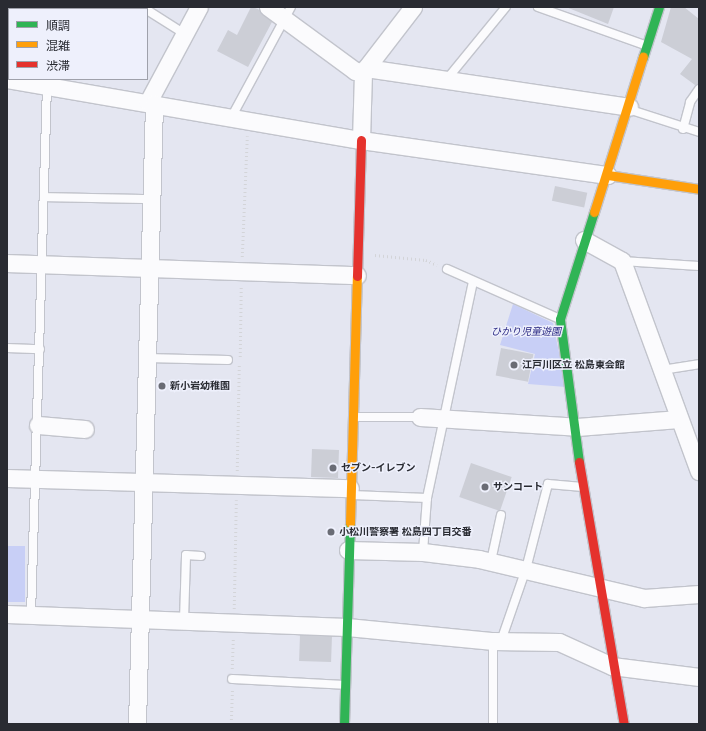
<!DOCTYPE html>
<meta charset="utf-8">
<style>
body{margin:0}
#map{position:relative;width:706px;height:731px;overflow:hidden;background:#e4e6f1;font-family:"Libre Baskerville","Noto Sans JP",serif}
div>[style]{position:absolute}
.green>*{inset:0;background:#c8cff6;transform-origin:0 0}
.building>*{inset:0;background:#ccced6;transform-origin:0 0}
.path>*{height:2.5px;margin-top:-1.25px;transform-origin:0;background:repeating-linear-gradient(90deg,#d3d4d8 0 1px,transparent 0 4px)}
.roads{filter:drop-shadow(1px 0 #c2c4cc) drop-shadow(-1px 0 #c2c4cc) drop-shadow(0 1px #c2c4cc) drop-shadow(0 -1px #c2c4cc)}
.lane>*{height:8px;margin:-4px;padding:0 4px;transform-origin:4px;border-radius:4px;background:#fbfbfd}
.street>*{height:17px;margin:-8.5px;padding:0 8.5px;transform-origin:8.5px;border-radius:8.5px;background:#fbfbfd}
.fast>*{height:9px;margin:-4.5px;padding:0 4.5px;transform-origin:4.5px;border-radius:4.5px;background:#30b455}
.slow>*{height:9px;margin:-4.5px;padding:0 4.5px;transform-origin:4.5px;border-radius:4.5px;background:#ff9f0a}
.jam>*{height:9px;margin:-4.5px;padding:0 4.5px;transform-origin:4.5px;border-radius:4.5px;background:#e5322d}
.dots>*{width:11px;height:11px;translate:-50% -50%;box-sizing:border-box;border:2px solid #eef0fc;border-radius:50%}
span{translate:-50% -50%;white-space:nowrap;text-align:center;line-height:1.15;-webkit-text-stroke:3px #eef0fc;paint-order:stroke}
.park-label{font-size:10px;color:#2a2983;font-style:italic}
.poi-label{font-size:10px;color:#292b32;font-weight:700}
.left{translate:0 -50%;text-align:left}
.frame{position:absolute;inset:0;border:8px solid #292b32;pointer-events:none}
.legend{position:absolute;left:8px;top:8px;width:140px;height:72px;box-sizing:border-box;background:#eef0fc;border:1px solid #9fa1ab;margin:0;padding:5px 7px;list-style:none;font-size:12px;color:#292b32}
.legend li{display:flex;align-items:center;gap:8px;height:20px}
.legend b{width:20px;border:1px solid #9fa1ab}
</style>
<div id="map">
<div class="green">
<i style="clip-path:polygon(513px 304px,553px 323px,566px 387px,528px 384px,535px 354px,500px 345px)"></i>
<i style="left:7px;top:546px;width:18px;height:56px"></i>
</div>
<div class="building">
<i style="clip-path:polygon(251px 7px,258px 9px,272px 22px,248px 67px,217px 51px,228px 30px,237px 35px)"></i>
<i style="clip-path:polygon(566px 7px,614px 7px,608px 24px)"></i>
<i style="clip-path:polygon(671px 7px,684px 7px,699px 19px,699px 84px,695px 85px,680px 74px,692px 59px,661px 42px)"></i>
<i style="left:555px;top:186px;width:33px;height:15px;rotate:12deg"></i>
<i style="left:501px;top:348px;width:33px;height:28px;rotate:11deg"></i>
<i style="left:312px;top:449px;width:27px;height:28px;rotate:2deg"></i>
<i style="left:471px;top:463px;width:43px;height:36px;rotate:19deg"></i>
<i style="left:300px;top:635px;width:32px;height:26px;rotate:2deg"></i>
</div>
<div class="path">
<i style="left:375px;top:255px;width:51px;rotate:5.6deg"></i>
<i style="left:426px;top:260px;width:12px;rotate:24deg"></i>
<i style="left:242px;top:257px;width:121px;rotate:-87.6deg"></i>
<i style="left:240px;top:357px;width:71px;rotate:-89.2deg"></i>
<i style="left:237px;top:471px;width:107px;rotate:-88.9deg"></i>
<i style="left:234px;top:609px;width:109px;rotate:-88.9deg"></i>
<i style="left:232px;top:669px;width:31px;rotate:-88deg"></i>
<i style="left:231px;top:724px;width:34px;rotate:-88deg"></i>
</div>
<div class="roads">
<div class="lane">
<i style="left:51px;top:7px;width:3px;rotate:45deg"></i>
<i style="left:538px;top:7px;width:114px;rotate:19.6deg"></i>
<i style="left:79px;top:9px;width:2px;rotate:-63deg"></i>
<i style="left:147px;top:10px;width:45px;rotate:32.3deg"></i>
<i style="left:447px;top:79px;width:93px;rotate:-50.7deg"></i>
<i style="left:628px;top:109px;width:75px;rotate:17.9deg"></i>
<i style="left:231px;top:118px;width:126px;rotate:-61.6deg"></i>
<i style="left:683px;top:129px;width:28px;rotate:-75deg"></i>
<i style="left:690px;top:102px;width:16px;rotate:-55deg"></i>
<i style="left:44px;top:197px;width:108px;rotate:1.1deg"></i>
<i style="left:622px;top:261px;width:77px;rotate:3.7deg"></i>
<i style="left:447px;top:269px;width:124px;rotate:23.9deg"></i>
<i style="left:7px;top:348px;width:33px;rotate:2deg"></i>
<i style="left:147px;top:358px;width:81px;rotate:1.4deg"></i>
<i style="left:662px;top:370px;width:37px;rotate:-9deg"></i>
<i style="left:353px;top:417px;width:67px"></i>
<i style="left:352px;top:495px;width:75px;rotate:2.3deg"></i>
<i style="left:423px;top:552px;width:54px;rotate:-85.8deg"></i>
<i style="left:427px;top:498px;width:221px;rotate:-78deg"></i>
<i style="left:491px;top:561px;width:47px;rotate:-77.7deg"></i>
<i style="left:31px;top:615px;width:529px;rotate:-88.27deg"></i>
<i style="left:184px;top:620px;width:65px;rotate:-88.2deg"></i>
<i style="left:186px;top:555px;width:15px;rotate:4deg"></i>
<i style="left:493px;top:641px;width:83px;rotate:90deg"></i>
<i style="left:501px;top:641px;width:76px;rotate:-70.9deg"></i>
<i style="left:526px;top:569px;width:88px;rotate:-75.5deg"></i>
<i style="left:548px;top:484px;width:35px;rotate:5deg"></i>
<i style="left:232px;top:679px;width:113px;rotate:3deg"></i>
</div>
<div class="street">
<i style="left:268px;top:7px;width:108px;rotate:36.3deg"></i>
<i style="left:355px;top:71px;width:8px;rotate:7deg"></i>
<i style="left:366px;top:68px;width:266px;rotate:8.4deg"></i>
<i style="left:7px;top:79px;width:359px;rotate:9.8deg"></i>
<i style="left:361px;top:140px;width:249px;rotate:8.1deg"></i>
<i style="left:148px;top:102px;width:108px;rotate:-61.8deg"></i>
<i style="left:361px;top:140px;width:68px;rotate:-88.3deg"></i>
<i style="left:363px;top:72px;width:82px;rotate:-52.4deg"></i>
<i style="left:584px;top:240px;width:43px;rotate:28.9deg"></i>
<i style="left:622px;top:261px;width:224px;rotate:69.9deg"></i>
<i style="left:7px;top:263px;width:350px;rotate:2deg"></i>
<i style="left:420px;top:417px;width:157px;rotate:3.6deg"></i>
<i style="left:577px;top:427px;width:102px;rotate:-4.5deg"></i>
<i style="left:38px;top:425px;width:47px;rotate:4.9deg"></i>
<i style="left:7px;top:478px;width:343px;rotate:1.7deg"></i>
<i style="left:348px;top:550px;width:75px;rotate:1.5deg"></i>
<i style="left:423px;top:552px;width:56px;rotate:7.1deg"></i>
<i style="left:479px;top:559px;width:170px;rotate:13.3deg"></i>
<i style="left:644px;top:598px;width:55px;rotate:-4.2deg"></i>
<i style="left:7px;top:614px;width:340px;rotate:2.2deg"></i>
<i style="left:347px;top:627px;width:147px;rotate:5.5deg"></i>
<i style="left:493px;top:641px;width:66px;rotate:0.9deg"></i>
<i style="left:559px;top:642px;width:58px;rotate:24.4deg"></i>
<i style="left:612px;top:666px;width:88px;rotate:7.2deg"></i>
<i style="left:137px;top:724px;width:621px;rotate:-88.43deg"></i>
</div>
<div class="fast">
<i style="left:643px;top:57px;width:52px;rotate:-72.3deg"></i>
<i style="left:579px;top:462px;width:144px;rotate:-97.6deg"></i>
<i style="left:560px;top:319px;width:112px;rotate:-72.4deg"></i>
<i style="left:344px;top:724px;width:201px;rotate:-88.3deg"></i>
</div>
<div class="slow">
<i style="left:608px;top:175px;width:92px;rotate:8.7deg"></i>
<i style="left:594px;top:212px;width:163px;rotate:-72.5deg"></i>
<i style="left:350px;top:523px;width:247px;rotate:-88.4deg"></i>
</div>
<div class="jam">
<i style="left:357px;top:276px;width:136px;rotate:-88.3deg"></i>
<i style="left:579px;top:462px;width:266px;rotate:80.3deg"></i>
</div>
</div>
<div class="dots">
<i style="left:514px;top:365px;background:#6a6c75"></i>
<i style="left:162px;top:386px;background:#6a6c75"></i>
<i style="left:333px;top:468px;background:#6a6c75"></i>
<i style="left:485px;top:487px;background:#6a6c75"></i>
<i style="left:331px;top:532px;background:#6a6c75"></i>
</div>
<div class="park-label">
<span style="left:526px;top:332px">ひかり児童遊園</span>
</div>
<div class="poi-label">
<span class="left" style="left:522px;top:365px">江戸川区立 松島東会館</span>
<span class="left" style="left:170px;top:386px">新小岩幼稚園</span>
<span class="left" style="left:341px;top:468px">セブン-イレブン</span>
<span class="left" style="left:493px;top:487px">サンコート</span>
<span class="left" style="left:339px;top:532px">小松川警察署 松島四丁目交番</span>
</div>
<div class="frame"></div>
<ul class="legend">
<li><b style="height:5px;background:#30b455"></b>順調</li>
<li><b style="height:5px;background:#ff9f0a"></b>混雑</li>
<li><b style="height:5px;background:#e5322d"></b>渋滞</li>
</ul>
</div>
